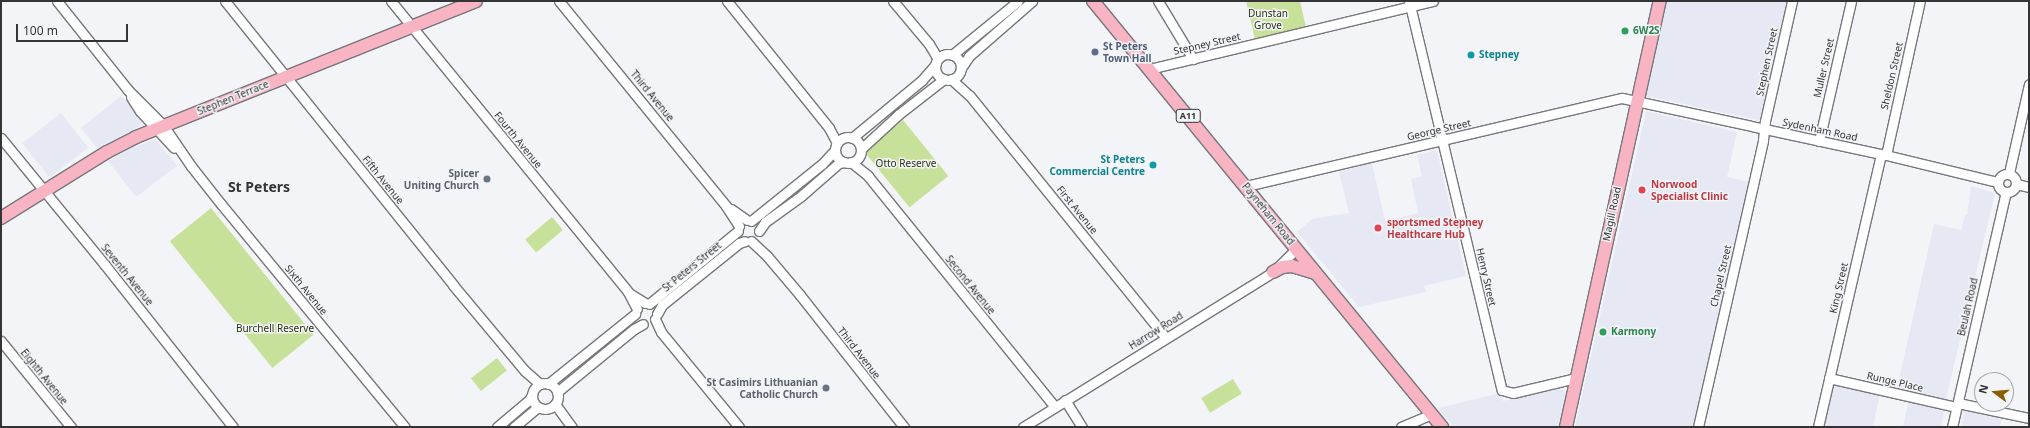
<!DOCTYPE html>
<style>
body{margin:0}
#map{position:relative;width:2030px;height:428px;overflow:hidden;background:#f3f4f8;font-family:"Noto Sans",sans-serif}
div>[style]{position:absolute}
.built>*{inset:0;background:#e6e9f4;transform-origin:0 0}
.green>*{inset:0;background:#c8e19a;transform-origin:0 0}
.roads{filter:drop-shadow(1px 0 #76777b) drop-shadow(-1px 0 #76777b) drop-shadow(0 1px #76777b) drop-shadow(0 -1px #76777b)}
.minor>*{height:9px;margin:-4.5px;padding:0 4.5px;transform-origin:4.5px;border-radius:4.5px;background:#fff}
.minor>.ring{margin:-4.5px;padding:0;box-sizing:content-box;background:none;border:9px solid #fff;border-radius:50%}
.major>*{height:12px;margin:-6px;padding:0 6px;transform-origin:6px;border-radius:6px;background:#f9b4c3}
.dots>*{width:11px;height:11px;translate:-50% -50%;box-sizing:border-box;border:2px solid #f3f4f8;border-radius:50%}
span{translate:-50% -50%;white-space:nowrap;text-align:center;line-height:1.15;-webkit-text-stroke:3px #f3f4f8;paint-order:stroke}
.shield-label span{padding:1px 3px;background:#f3f4f8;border:1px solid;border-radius:3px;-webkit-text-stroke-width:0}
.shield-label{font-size:9px;color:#343436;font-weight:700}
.park-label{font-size:10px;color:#27330c}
.leisure-label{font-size:10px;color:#27864d;font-weight:700}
.left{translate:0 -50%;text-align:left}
.street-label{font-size:10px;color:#343436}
.service-label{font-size:10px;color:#4e5e75;font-weight:700}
.culture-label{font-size:10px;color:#0d838f;font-weight:700}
.right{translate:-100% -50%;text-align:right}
.worship-label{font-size:10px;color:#5b616d;font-weight:700}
.health-label{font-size:10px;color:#be3a42;font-weight:700}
.district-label{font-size:14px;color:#343436;font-weight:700}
.frame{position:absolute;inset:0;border:2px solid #343436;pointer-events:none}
.north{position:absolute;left:1974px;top:372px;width:40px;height:40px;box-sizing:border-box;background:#f3f4f8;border:1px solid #a7a7aa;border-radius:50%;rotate:286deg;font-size:11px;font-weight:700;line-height:16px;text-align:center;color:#343436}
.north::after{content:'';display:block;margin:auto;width:14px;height:18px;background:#8a5d00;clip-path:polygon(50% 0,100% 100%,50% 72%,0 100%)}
.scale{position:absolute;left:16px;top:24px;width:112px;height:18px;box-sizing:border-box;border:2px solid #343436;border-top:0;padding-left:5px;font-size:12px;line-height:14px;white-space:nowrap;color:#343436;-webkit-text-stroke:3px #f3f4f8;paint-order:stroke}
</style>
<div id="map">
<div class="built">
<i style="clip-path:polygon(1660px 1px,1792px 1px,1763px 121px,1651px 97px,1638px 97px)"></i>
<i style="clip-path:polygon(121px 96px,142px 117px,140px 126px,97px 148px,81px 128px)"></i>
<i style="clip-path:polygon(1646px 111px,1737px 132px,1727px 177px,1749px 182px,1694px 427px,1575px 427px)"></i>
<i style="left:61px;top:113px;width:44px;height:49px;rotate:52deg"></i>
<i style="clip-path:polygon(156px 139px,177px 166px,136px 197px,108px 161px,132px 148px)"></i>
<i style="clip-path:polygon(1437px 150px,1466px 276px,1424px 286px,1426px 292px,1359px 307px,1297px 232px,1312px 219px,1349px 213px,1339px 172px,1372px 163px,1385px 221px,1418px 213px,1411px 179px,1422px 176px,1417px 155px)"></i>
<i style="clip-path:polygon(1971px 186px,1995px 193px,1946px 399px,1897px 388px,1934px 224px,1961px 230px,1965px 215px,1967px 215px)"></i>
<i style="clip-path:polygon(1833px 383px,1880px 393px,1873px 427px,1823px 427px)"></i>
<i style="clip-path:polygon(1561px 388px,1566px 393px,1558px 427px,1453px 427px,1438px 408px,1500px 393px,1503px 401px)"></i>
<i style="clip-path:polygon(1909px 400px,1944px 410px,1941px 427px,1903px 427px)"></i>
<i style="clip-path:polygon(1965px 407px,2003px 415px,2000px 427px,1961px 427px)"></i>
</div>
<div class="green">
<i style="clip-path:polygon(1246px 1px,1300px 1px,1306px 27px,1255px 39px)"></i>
<i style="left:903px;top:120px;width:72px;height:50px;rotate:51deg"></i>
<i style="left:211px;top:208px;width:163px;height:53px;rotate:51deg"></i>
<i style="left:552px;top:217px;width:17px;height:35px;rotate:50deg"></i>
<i style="left:497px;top:358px;width:16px;height:33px;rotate:52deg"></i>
<i style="left:1233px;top:379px;width:17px;height:37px;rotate:59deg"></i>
</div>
<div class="roads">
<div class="minor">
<i style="left:57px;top:1px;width:114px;rotate:51.4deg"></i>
<i style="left:128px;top:90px;width:49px;rotate:45deg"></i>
<i style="left:163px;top:125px;width:50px;rotate:55.7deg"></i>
<i style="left:191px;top:166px;width:48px;rotate:51.7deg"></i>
<i style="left:221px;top:204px;width:289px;rotate:50.5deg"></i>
<i style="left:225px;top:1px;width:364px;rotate:51.2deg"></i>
<i style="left:453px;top:285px;width:112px;rotate:50.1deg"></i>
<i style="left:525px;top:371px;width:20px;rotate:41deg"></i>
<i style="left:391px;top:1px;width:375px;rotate:50.8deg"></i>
<i style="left:628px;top:292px;width:19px;rotate:62deg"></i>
<i style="left:559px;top:1px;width:264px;rotate:50.8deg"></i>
<i style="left:726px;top:206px;width:24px;rotate:57deg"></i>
<i style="left:727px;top:1px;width:163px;rotate:51.2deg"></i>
<i style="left:829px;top:128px;width:17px;rotate:62deg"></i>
<i style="left:893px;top:1px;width:56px;rotate:50.1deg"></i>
<i style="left:929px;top:44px;width:17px;rotate:59deg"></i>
<i style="left:1158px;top:1px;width:68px;rotate:58.9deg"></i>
<i style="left:1409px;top:1px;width:400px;rotate:76.6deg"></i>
<i style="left:1502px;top:390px;width:11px;rotate:15deg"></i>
<i style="left:1513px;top:393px;width:65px;rotate:-13.4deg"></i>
<i class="ring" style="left:935px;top:54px;width:17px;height:17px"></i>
<i style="left:952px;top:55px;width:85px;rotate:-39.3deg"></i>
<i style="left:961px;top:68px;width:14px;rotate:-56deg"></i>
<i style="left:969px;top:56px;width:84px;rotate:-41.1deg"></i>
<i style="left:1149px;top:69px;width:292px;rotate:-13.5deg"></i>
<i style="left:951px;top:79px;width:25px;rotate:42deg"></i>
<i style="left:970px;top:96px;width:311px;rotate:51deg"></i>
<i style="left:131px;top:97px;width:17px;rotate:57deg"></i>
<i style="left:140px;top:111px;width:50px;rotate:47.4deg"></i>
<i class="ring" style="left:835px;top:137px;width:17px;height:17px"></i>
<i style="left:1px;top:138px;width:164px;rotate:50.7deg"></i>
<i style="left:105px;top:265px;width:206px;rotate:51.7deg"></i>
<i style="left:852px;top:138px;width:91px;rotate:-39.6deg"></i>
<i style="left:922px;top:80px;width:21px;rotate:-49deg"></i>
<i style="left:1819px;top:141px;width:144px;rotate:-77.1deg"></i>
<i style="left:861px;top:149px;width:52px;rotate:-42.6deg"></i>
<i style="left:899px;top:114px;width:57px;rotate:-37.9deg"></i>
<i style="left:1886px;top:155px;width:158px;rotate:-77.6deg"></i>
<i style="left:851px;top:162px;width:22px;rotate:39deg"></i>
<i style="left:868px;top:176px;width:297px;rotate:51deg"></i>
<i style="left:2009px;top:173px;width:91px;rotate:-77.3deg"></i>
<i class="ring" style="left:1998px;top:174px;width:9px;height:9px"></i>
<i style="left:2016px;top:184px;width:13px;rotate:13deg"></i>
<i style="left:1246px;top:186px;width:386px;rotate:-13.2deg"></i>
<i style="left:1622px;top:98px;width:270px;rotate:12.2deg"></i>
<i style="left:1886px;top:155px;width:115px;rotate:13.6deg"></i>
<i style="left:731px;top:209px;width:19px;rotate:35deg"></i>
<i style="left:751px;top:221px;width:91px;rotate:-38.8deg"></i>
<i style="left:822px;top:164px;width:19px;rotate:-47deg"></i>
<i style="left:759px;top:231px;width:11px;rotate:-56deg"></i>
<i style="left:765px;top:222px;width:44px;rotate:-35.8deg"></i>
<i style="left:801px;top:196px;width:50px;rotate:-41deg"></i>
<i style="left:839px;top:163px;width:5px;rotate:-11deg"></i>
<i style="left:751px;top:241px;width:22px;rotate:43deg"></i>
<i style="left:767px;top:256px;width:51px;rotate:49.8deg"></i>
<i style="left:800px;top:295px;width:168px;rotate:51.8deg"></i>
<i style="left:629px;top:293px;width:19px;rotate:32deg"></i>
<i style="left:649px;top:304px;width:115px;rotate:-39.4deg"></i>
<i style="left:657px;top:314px;width:10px;rotate:-61deg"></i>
<i style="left:662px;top:305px;width:99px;rotate:-38.8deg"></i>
<i style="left:739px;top:243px;width:6px;rotate:-18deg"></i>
<i style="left:655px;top:319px;width:14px;rotate:65deg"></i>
<i style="left:661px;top:332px;width:123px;rotate:50.6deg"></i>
<i style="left:1px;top:341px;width:111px;rotate:50.9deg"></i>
<i style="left:1829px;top:378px;width:131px;rotate:12.8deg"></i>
<i class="ring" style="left:532px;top:383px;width:17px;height:17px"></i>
<i style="left:548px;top:384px;width:112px;rotate:-38.8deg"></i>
<i style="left:557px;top:392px;width:99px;rotate:-39.3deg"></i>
<i style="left:634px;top:329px;width:10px;rotate:-29deg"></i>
<i style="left:1065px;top:400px;width:32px;rotate:58deg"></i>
<i style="left:1958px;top:403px;width:73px;rotate:11.9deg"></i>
<i style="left:555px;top:404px;width:29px;rotate:54deg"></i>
<i style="left:497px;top:427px;width:42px;rotate:-40.2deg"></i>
<i style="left:529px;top:400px;width:6px;rotate:-59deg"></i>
<i style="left:514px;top:427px;width:31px;rotate:-40deg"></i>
<i style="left:1023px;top:427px;width:266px;rotate:-31.8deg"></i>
<i style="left:1249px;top:287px;width:28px;rotate:-32deg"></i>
<i style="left:1273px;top:272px;width:33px;rotate:-45deg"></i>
<i style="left:1401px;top:427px;width:33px;rotate:-23deg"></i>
<i style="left:1698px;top:427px;width:294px;rotate:-77.2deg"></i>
<i style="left:1763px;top:140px;width:19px;rotate:-84deg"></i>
<i style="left:1765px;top:121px;width:123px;rotate:-77.3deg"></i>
<i style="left:1818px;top:427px;width:280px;rotate:-77deg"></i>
<i style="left:1952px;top:427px;width:241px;rotate:-77.1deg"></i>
</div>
<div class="major">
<i style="left:1093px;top:1px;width:551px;rotate:50.67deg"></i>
<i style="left:1px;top:218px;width:125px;rotate:-31.9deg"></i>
<i style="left:107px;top:152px;width:33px;rotate:-27deg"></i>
<i style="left:136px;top:137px;width:366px;rotate:-21.8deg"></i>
<i style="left:1273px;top:272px;width:10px;rotate:-29deg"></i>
<i style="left:1282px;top:267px;width:10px;rotate:-6deg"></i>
<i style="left:1292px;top:266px;width:24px;rotate:17deg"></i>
<i style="left:1566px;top:427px;width:436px;rotate:-77.6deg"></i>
</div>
</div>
<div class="dots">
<i style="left:1625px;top:31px;background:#2e9e5b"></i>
<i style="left:1095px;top:52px;background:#5c6f8a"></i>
<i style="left:1471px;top:55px;background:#0f9aa8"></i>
<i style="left:1153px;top:165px;background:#0f9aa8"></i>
<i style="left:487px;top:179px;background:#6b7280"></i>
<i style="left:1642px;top:190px;background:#e0444e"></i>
<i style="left:1378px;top:228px;background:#e0444e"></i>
<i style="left:1603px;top:332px;background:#2e9e5b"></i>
<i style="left:826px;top:388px;background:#6b7280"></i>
</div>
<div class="shield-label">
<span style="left:1188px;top:116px">A11</span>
</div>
<div class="park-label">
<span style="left:1268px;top:19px">Dunstan<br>Grove</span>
<span style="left:906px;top:164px">Otto Reserve</span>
<span style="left:275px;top:329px">Burchell Reserve</span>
</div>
<div class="leisure-label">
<span class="left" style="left:1633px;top:31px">6W2S</span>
<span class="left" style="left:1611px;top:332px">Karmony</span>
</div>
<div class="street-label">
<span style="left:1207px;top:44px;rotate:-13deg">Stepney Street</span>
<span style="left:1767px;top:62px;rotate:-78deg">Stephen Street</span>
<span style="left:1824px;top:68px;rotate:-77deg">Muller Street</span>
<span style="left:1892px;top:76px;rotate:-77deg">Sheldon Street</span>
<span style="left:652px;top:96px;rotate:51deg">Third Avenue</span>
<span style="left:233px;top:98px;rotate:-22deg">Stephen Terrace</span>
<span style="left:1439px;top:130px;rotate:-13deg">George Street</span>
<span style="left:1820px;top:130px;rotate:12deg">Sydenham Road</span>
<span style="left:518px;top:140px;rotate:51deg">Fourth Avenue</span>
<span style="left:383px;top:180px;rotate:51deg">Fifth Avenue</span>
<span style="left:1077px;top:210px;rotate:51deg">First Avenue</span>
<span style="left:1268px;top:214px;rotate:51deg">Payneham Road</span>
<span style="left:1612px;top:214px;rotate:-78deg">Magill Road</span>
<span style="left:692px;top:267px;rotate:-39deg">St Peters Street</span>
<span style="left:127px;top:275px;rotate:51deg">Seventh Avenue</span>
<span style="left:1721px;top:276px;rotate:-77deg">Chapel Street</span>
<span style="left:1486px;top:277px;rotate:77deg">Henry Street</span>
<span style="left:970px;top:285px;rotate:51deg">Second Avenue</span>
<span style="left:1839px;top:288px;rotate:-77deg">King Street</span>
<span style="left:306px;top:290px;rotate:51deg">Sixth Avenue</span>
<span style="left:1968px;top:307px;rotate:-77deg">Beulah Road</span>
<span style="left:1156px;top:331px;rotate:-32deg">Harrow Road</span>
<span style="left:859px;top:353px;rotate:52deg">Third Avenue</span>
<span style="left:44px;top:377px;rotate:51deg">Eighth Avenue</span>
<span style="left:1895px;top:382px;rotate:13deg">Runge Place</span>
</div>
<div class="service-label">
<span class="left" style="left:1103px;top:52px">St Peters<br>Town Hall</span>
</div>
<div class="culture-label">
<span class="left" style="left:1479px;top:55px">Stepney</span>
<span class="right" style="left:1145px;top:165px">St Peters<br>Commercial Centre</span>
</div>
<div class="worship-label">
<span class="right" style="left:479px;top:179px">Spicer<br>Uniting Church</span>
<span class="right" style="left:818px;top:388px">St Casimirs Lithuanian<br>Catholic Church</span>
</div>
<div class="health-label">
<span class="left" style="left:1651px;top:190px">Norwood<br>Specialist Clinic</span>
<span class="left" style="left:1387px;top:228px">sportsmed Stepney<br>Healthcare Hub</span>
</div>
<div class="district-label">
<span style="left:259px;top:187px">St Peters</span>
</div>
<div class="frame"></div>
<div class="north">N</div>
<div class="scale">100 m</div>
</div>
